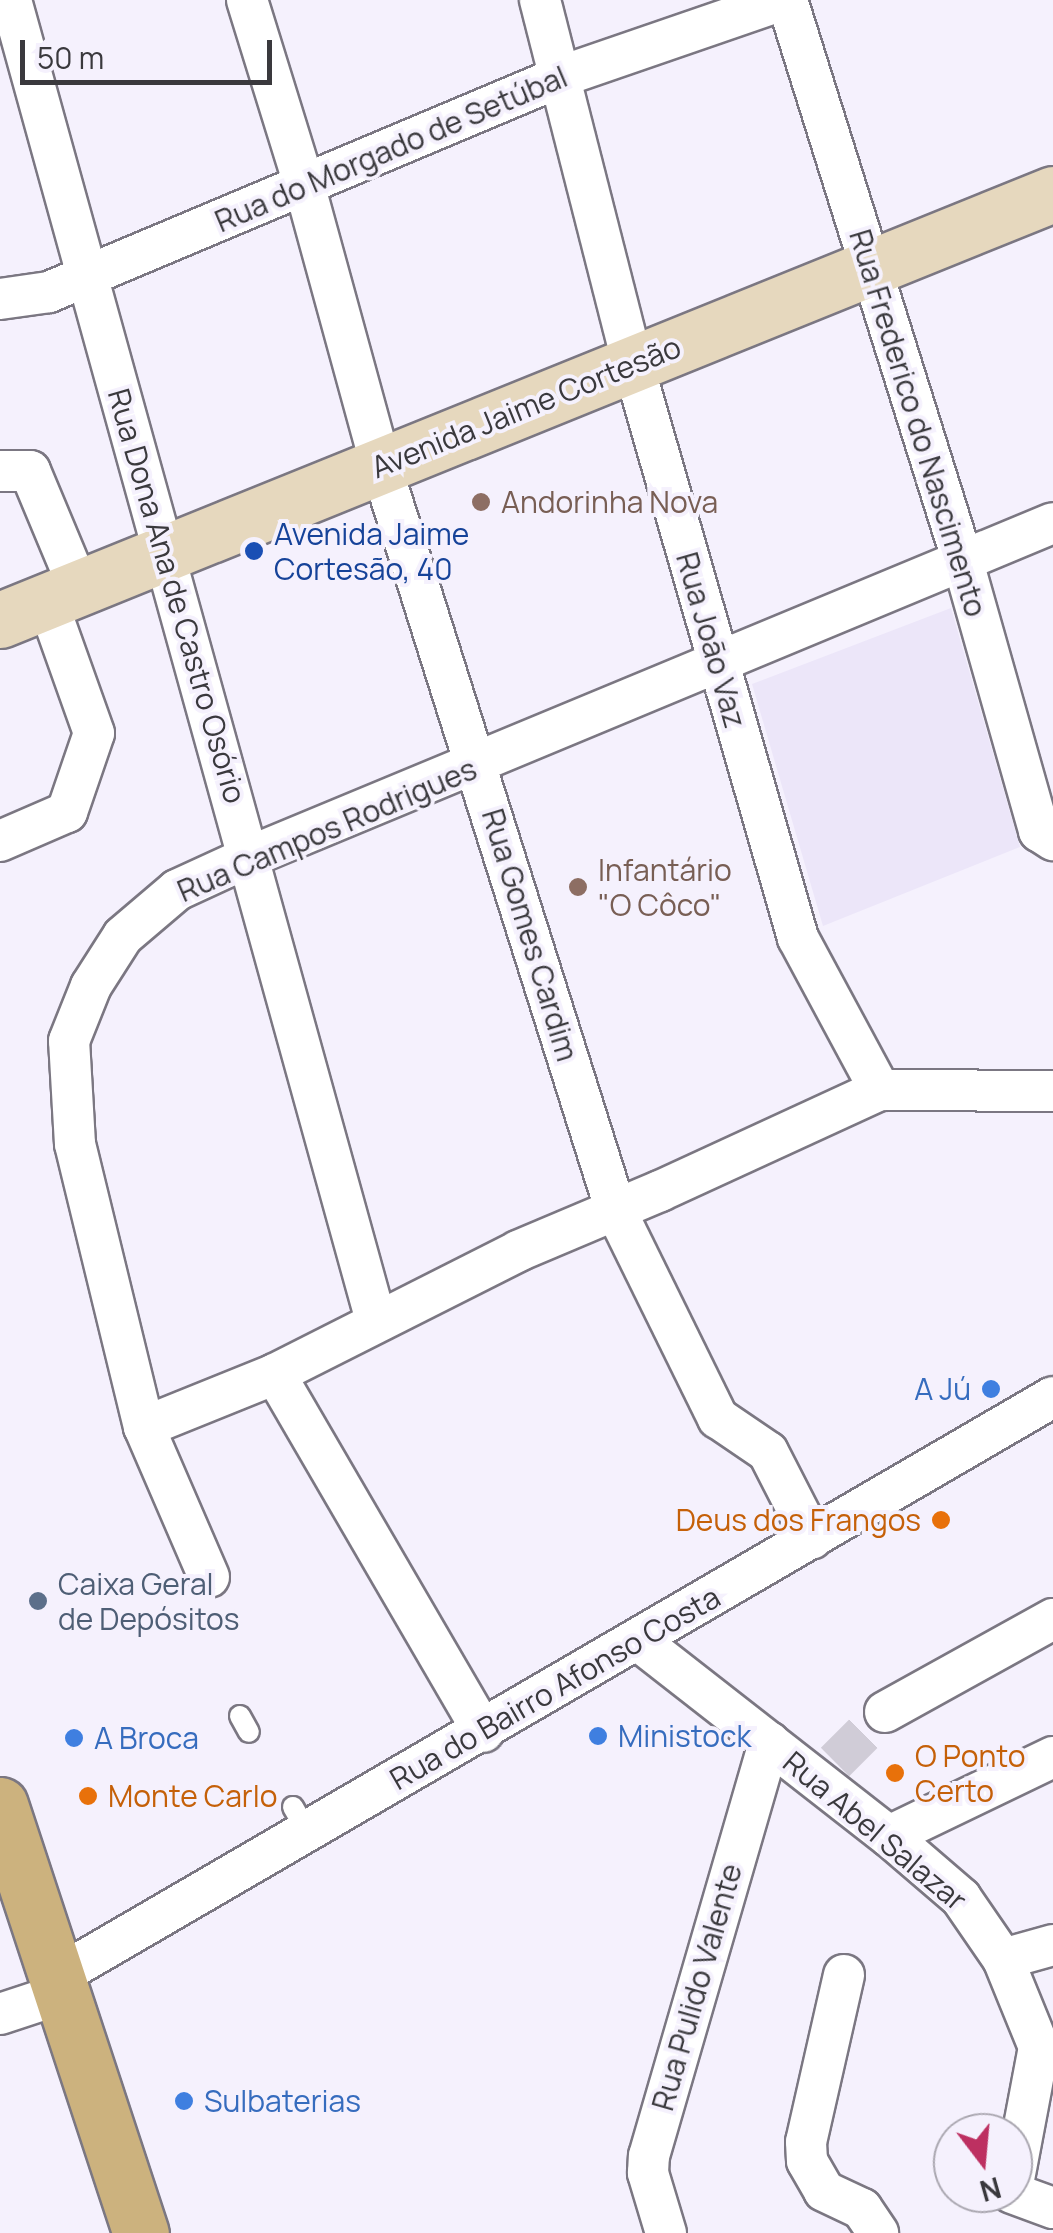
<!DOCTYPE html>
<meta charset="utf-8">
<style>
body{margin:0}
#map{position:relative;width:1053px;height:2233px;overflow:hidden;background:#f5f1fd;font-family:Manrope,sans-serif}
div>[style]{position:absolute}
.built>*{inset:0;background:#ece6f9}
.street-tunnel>*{height:40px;margin-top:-20px;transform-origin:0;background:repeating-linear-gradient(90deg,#d0ccd7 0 40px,transparent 0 60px)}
.roads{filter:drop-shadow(2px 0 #7b7782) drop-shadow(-2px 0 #7b7782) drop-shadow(0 2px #7b7782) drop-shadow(0 -2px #7b7782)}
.lane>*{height:20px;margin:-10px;padding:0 10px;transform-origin:10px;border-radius:10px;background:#fff}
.street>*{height:40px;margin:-20px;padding:0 20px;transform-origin:20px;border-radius:20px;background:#fff}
.secondary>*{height:55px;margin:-27.5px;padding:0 27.5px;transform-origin:27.5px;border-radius:27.5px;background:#e6d8be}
.primary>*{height:55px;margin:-27.5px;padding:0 27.5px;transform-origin:27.5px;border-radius:27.5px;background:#ccb27e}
.dots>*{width:28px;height:28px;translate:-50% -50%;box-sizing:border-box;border:5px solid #f5f1fd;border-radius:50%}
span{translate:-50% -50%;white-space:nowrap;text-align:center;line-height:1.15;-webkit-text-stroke:8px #f5f1fd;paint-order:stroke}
.street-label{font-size:30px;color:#3a393d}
.education-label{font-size:30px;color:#785e54}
.left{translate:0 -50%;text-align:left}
.transit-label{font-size:30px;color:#164399}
.shop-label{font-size:30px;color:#366cbe}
.right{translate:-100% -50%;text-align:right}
.food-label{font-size:30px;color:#c56008}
.service-label{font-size:30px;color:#4e5e75}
.north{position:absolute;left:933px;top:2113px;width:100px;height:100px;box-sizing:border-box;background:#f5f1fd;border:2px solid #aaa7b0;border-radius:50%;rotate:164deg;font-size:28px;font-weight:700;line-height:40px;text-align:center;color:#3a393d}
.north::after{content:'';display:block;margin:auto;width:35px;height:45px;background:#bd3061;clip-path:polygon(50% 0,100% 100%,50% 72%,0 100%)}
.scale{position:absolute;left:20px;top:40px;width:252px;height:45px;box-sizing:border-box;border:5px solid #3a393d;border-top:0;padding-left:12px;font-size:30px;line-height:35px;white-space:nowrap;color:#3a393d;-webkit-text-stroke:8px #f5f1fd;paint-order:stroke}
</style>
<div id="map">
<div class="built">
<i style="clip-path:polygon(951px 608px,1020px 847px,823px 926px,752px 684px)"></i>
</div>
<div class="street-tunnel">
<i style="left:835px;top:1762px;width:71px;rotate:-45deg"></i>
</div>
<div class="roads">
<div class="lane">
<i style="left:240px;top:1716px;width:18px;rotate:61deg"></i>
<i style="left:293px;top:1807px;width:28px;rotate:60deg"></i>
</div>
<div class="street">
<i style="left:11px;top:0;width:1370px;rotate:74.55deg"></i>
<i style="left:247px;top:0;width:193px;rotate:72.8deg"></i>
<i style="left:304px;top:184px;width:292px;rotate:74.7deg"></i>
<i style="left:381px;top:466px;width:781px;rotate:72.49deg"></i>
<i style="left:616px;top:1211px;width:231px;rotate:63.8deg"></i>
<i style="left:718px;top:1418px;width:60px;rotate:34.2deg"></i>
<i style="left:768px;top:1452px;width:97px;rotate:62.9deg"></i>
<i style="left:540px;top:0;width:376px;rotate:75.7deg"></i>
<i style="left:633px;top:364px;width:597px;rotate:73.96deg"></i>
<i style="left:798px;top:938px;width:173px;rotate:61.7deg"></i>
<i style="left:787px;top:0;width:589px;rotate:72.61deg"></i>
<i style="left:963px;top:562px;width:280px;rotate:74.2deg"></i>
<i style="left:1039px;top:831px;width:17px;rotate:33deg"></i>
<i style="left:0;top:299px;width:49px;rotate:-8.1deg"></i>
<i style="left:49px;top:292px;width:557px;rotate:-22.83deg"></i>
<i style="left:562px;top:76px;width:234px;rotate:-19deg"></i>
<i style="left:0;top:471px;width:30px"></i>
<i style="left:30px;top:471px;width:127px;rotate:67.3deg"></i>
<i style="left:0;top:841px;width:73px;rotate:-23.4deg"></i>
<i style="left:67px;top:812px;width:83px;rotate:-71.1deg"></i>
<i style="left:94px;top:733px;width:140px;rotate:-109.6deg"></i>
<i style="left:275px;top:1374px;width:414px;rotate:59.8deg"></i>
<i style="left:144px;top:1427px;width:141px;rotate:-22deg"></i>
<i style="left:275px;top:1374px;width:272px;rotate:-26.8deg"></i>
<i style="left:518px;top:1251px;width:154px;rotate:-22.9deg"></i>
<i style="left:660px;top:1191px;width:242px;rotate:-24.7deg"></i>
<i style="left:880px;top:1090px;width:173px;rotate:0.3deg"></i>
<i style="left:209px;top:1577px;width:163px;rotate:-113.4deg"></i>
<i style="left:144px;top:1427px;width:291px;rotate:-103.7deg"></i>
<i style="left:75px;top:1144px;width:103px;rotate:-93.3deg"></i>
<i style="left:69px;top:1041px;width:59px;rotate:-68.2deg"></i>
<i style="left:91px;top:986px;width:59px;rotate:-57.4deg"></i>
<i style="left:123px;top:936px;width:71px;rotate:-40.4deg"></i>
<i style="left:177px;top:890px;width:81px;rotate:-24.7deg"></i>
<i style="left:251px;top:856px;width:868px;rotate:-22.55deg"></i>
<i style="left:639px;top:1641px;width:317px;rotate:38deg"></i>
<i style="left:889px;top:1836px;width:95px;rotate:40.7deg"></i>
<i style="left:961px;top:1898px;width:74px;rotate:55.5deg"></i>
<i style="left:1003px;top:1959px;width:95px;rotate:67.8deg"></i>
<i style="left:1039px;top:2047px;width:139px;rotate:100.7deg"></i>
<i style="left:885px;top:1712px;width:192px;rotate:-29deg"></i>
<i style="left:889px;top:1836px;width:182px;rotate:-25.7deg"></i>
<i style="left:1003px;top:1959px;width:52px;rotate:-15.6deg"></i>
<i style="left:844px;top:1975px;width:171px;rotate:102.8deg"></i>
<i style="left:806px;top:2142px;width:19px;rotate:87deg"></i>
<i style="left:807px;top:2161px;width:34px;rotate:60deg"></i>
<i style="left:824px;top:2191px;width:42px;rotate:25.3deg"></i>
<i style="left:862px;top:2209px;width:29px;rotate:56deg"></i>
<i style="left:56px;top:1977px;width:1153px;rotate:-30.19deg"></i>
<i style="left:0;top:2014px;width:64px;rotate:-18.2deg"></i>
<i style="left:1012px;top:2193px;width:44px;rotate:20.1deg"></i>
<i style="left:666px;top:2233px;width:63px;rotate:-106.7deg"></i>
<i style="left:648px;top:2173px;width:17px;rotate:-87deg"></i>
<i style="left:649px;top:2156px;width:431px;rotate:-73.8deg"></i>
</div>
<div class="secondary">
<i style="left:0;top:620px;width:1136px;rotate:-22.03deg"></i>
</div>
<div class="primary">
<i style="left:0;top:1805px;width:451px;rotate:71.8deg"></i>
</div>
</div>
<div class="dots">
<i style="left:481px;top:502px;background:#8d6e63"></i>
<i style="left:254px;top:551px;background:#1a4fb4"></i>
<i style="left:578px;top:887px;background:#8d6e63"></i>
<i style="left:991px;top:1389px;background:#3f7fe0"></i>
<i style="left:941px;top:1520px;background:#e8710a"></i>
<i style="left:38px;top:1601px;background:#5c6f8a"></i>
<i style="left:598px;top:1736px;background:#3f7fe0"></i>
<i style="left:74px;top:1738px;background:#3f7fe0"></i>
<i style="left:895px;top:1773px;background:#e8710a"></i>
<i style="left:88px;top:1796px;background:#e8710a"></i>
<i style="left:184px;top:2101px;background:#3f7fe0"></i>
</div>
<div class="street-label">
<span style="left:391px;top:149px;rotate:-23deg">Rua do Morgado de Setúbal</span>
<span style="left:526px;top:407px;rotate:-22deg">Avenida Jaime Cortesão</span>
<span style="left:918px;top:423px;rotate:73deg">Rua Frederico do Nascimento</span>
<span style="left:177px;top:596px;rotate:74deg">Rua Dona Ana de Castro Osório</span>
<span style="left:711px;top:640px;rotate:74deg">Rua João Vaz</span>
<span style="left:327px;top:830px;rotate:-23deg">Rua Campos Rodrigues</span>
<span style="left:530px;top:935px;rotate:73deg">Rua Gomes Cardim</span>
<span style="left:555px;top:1688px;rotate:-30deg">Rua do Bairro Afonso Costa</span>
<span style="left:875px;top:1831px;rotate:40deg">Rua Abel Salazar</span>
<span style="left:697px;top:1987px;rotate:-74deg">Rua Pulido Valente</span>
</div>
<div class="education-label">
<span class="left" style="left:501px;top:502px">Andorinha Nova</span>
<span class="left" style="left:598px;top:887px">Infantário<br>"O Côco"</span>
</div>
<div class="transit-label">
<span class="left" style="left:274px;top:551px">Avenida Jaime<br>Cortesão, 40</span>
</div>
<div class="shop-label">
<span class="right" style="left:971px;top:1389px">A Jú</span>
<span class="left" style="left:618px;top:1736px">Ministock</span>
<span class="left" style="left:94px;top:1738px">A Broca</span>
<span class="left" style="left:204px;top:2101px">Sulbaterias</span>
</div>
<div class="food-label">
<span class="right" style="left:921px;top:1520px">Deus dos Frangos</span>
<span class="left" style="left:915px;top:1773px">O Ponto<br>Certo</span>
<span class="left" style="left:108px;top:1796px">Monte Carlo</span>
</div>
<div class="service-label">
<span class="left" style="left:58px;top:1601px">Caixa Geral<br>de Depósitos</span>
</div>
<div class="north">N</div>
<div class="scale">50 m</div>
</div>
